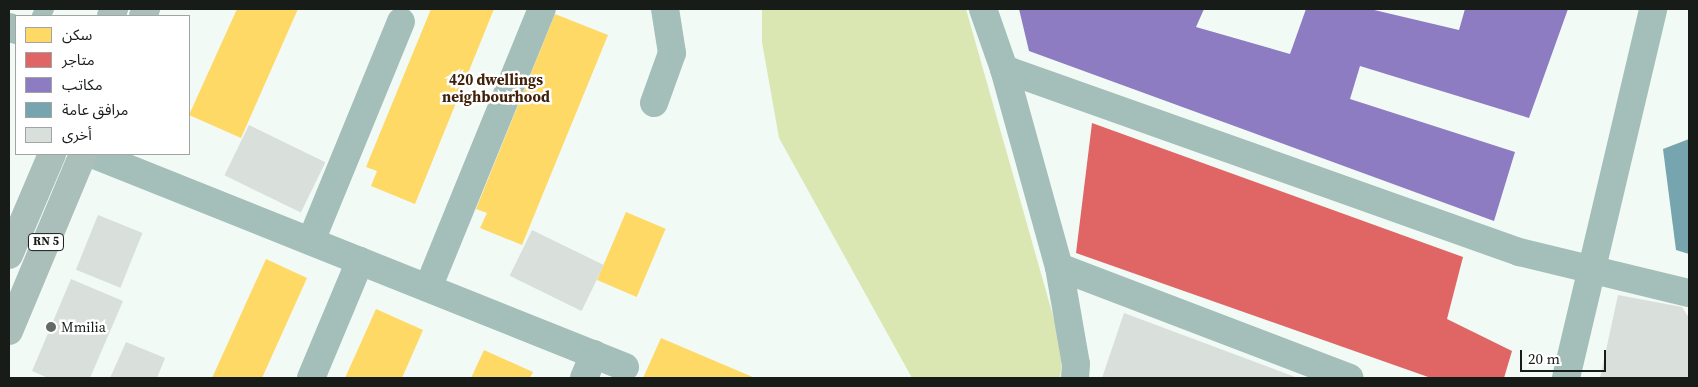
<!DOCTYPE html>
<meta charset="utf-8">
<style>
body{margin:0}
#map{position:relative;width:1698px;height:387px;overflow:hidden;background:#f2faf6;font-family:"Source Serif 4","Noto Sans Arabic",serif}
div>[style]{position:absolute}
.green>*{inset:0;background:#dae7b2}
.homes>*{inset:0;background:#ffd966;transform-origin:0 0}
.shops>*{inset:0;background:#e06666}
.offices>*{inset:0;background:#8e7cc3}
.public>*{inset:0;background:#76a5af}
.building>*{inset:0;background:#d9dfdb;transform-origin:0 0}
.lane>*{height:18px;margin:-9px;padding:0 9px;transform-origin:9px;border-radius:9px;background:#a4beba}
.street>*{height:28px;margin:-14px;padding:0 14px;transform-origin:14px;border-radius:14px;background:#a4beba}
.secondary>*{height:28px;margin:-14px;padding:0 14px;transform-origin:14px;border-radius:14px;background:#a3bdb8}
.highway>*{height:28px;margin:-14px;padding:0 14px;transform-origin:14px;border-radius:14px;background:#aabeba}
.dots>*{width:14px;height:14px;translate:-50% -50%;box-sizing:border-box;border:2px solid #fff;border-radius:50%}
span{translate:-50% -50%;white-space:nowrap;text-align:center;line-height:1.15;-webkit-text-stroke:5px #fff;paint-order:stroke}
.shield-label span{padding:1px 4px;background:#fff;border:1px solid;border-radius:4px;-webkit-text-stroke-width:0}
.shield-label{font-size:12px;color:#171c19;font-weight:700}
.poi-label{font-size:14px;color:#171c19}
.left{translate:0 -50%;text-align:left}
.neighbourhood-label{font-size:15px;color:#41210a;font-weight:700}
.frame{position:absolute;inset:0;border:10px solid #171c19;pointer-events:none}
.legend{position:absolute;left:15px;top:15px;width:175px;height:140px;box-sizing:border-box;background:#fff;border:1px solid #a2a4a3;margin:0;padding:6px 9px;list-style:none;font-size:15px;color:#171c19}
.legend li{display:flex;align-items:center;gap:10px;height:25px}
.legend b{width:25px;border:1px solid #a2a4a3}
.scale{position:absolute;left:1520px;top:350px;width:86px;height:22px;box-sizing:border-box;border:2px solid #171c19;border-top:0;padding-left:6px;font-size:15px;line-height:18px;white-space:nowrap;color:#171c19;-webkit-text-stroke:4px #fff;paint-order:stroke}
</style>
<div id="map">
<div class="green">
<i style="clip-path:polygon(762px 9px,966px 9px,1063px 351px,1060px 378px,912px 378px,779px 138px,762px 42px)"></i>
</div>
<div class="homes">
<i style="clip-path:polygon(237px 9px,298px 9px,241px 138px,189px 115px)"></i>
<i style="clip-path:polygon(431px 9px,494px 9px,415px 204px,371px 186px,377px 171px,366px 167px)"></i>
<i style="clip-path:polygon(555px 14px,608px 35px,522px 245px,480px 228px,487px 213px,476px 209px)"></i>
<i style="left:626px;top:212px;width:43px;height:74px;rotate:23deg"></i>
<i style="clip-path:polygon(266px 259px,307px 278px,262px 378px,212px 378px)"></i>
<i style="clip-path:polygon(376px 309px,423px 330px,402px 378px,345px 378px)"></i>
<i style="clip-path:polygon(661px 338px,755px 378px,643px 378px)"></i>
<i style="clip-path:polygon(484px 350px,533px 372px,530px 378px,471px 378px)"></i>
</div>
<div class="shops">
<i style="clip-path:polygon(1092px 123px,1463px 257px,1447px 319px,1512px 351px,1504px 378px,1431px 378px,1076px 253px)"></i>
</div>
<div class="offices">
<i style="clip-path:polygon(1019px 9px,1204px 9px,1196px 27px,1290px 54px,1306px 9px,1370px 9px,1459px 30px,1465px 9px,1568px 9px,1529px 118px,1360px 66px,1350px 99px,1515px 152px,1494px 221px,1029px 51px)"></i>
</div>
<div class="public">
<i style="clip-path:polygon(1689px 139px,1689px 254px,1676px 250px,1663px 149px)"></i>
</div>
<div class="building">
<i style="left:249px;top:125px;width:85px;height:56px;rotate:26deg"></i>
<i style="left:98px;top:215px;width:48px;height:59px;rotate:22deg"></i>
<i style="left:532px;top:230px;width:80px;height:51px;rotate:26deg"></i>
<i style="clip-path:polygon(71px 279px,123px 301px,90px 378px,48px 378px,32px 371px)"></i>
<i style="clip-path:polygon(1618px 295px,1682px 307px,1689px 318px,1689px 378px,1600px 378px)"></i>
<i style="clip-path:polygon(1124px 313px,1298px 378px,1102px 378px)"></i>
<i style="clip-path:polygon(126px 342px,165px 358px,157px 378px,110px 378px)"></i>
</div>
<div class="lane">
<i style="left:41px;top:16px;width:8px;rotate:-60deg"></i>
</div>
<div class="street">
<i style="left:983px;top:9px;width:64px;rotate:70.7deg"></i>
<i style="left:1004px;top:69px;width:205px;rotate:74.5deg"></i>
<i style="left:1059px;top:267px;width:98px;rotate:80.1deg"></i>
<i style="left:1076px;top:364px;width:14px;rotate:94deg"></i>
<i style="left:1004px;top:69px;width:547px;rotate:19.56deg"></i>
<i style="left:1519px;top:252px;width:175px;rotate:13.6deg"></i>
<i style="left:654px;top:103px;width:53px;rotate:-70.2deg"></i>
<i style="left:672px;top:53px;width:45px;rotate:-99deg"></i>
<i style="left:92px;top:154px;width:574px;rotate:21.78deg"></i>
<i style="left:311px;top:241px;width:237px;rotate:-67.7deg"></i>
<i style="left:1059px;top:267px;width:311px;rotate:20.9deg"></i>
<i style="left:428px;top:288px;width:301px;rotate:-67.8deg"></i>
<i style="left:311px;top:378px;width:127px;rotate:-67.3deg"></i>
<i style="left:584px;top:378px;width:26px;rotate:-67deg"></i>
<i style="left:1566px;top:378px;width:379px;rotate:-76.7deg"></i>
</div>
<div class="secondary">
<i style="left:9px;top:27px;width:8px;rotate:23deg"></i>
</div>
<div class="highway">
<i style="left:111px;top:16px;width:8px;rotate:-67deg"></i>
<i style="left:143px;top:16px;width:8px;rotate:-67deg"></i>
<i style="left:9px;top:255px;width:110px;rotate:-66.9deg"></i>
<i style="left:9px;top:331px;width:192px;rotate:-67.3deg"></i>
</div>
<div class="dots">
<i style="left:51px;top:327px;background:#646a66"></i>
</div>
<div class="shield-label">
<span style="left:46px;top:242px">RN 5</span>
</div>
<div class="poi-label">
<span class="left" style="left:61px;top:327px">Mmilia</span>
</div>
<div class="neighbourhood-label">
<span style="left:496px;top:88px">420 dwellings<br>neighbourhood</span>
</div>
<div class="frame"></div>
<ul class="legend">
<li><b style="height:14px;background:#ffd966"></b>سكن</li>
<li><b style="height:14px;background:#e06666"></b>متاجر</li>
<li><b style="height:14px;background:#8e7cc3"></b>مكاتب</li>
<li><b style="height:14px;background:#76a5af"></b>مرافق عامة</li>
<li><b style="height:14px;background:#d9dfdb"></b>أخرى</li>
</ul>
<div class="scale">20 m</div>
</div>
